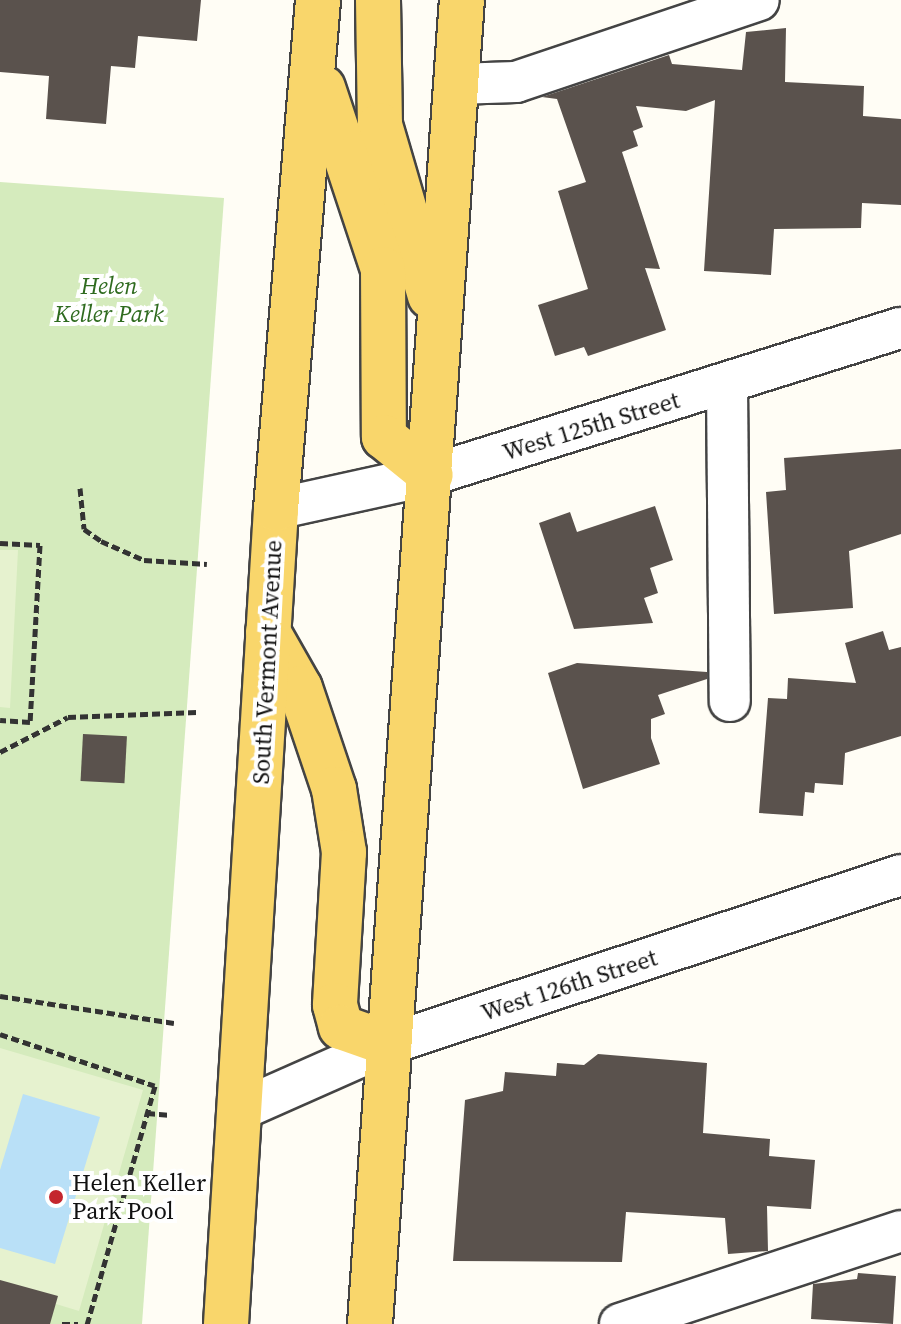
<!DOCTYPE html>
<style>
body{margin:0}
#map{position:relative;width:901px;height:1324px;overflow:hidden;background:#fffdf5;font-family:"Source Serif 4",serif}
div>[style]{position:absolute}
.green>*{inset:0;background:#d5ebbd}
.pitch>*{inset:0;background:#e6f2cf}
.water>*{inset:0;background:#b9e0f7}
.building>*{inset:0;background:#5a524d;transform-origin:0 0}
.path>*{height:5px;margin-top:-2.5px;transform-origin:0;background:repeating-linear-gradient(90deg,#333 0 8px,transparent 0 12px)}
.roads{filter:drop-shadow(2px 0 #444) drop-shadow(-2px 0 #444) drop-shadow(0 2px #444) drop-shadow(0 -2px #444)}
.minor>*{height:40px;margin:-20px;padding:0 20px;transform-origin:20px;border-radius:20px;background:#fff}
.major>*{height:44px;margin:-22px;padding:0 22px;transform-origin:22px;border-radius:22px;background:#f9d66b}
.dots>*{width:22px;height:22px;translate:-50% -50%;box-sizing:border-box;border:4px solid #fff;border-radius:50%}
span{translate:-50% -50%;white-space:nowrap;text-align:center;line-height:1.15;-webkit-text-stroke:8px #fff;paint-order:stroke}
.park-label{font-size:24px;color:#2f6b1f;font-style:italic}
.street-label{font-size:24px;color:#111}
.poi-label{font-size:24px;color:#111}
.left{translate:0 -50%;text-align:left}
</style>
<div id="map">
<div class="green">
<i style="clip-path:polygon(0 182px,224px 198px,142px 1324px,0 1324px)"></i>
</div>
<div class="pitch">
<i style="clip-path:polygon(0 550px,18px 550px,10px 708px,0 707px)"></i>
<i style="clip-path:polygon(0 1048px,143px 1090px,79px 1311px,56px 1304px,0 1324px)"></i>
</div>
<div class="water">
<i style="clip-path:polygon(23px 1094px,100px 1117px,55px 1264px,0 1248px,0 1170px)"></i>
</div>
<div class="building">
<i style="clip-path:polygon(0 0,201px 0,197px 41px,138px 36px,135px 68px,111px 66px,106px 124px,46px 119px,49px 76px,0 72px)"></i>
<i style="clip-path:polygon(786px 28px,785px 82px,864px 86px,863px 116px,901px 119px,901px 205px,862px 203px,861px 228px,774px 229px,771px 275px,704px 271px,715px 100px,686px 111px,636px 106px,643px 127px,633px 131px,638px 146px,622px 152px,660px 269px,645px 268px,666px 330px,588px 356px,584px 347px,555px 356px,538px 305px,588px 289px,558px 191px,586px 182px,557px 99px,542px 97px,669px 55px,672px 64px,742px 70px,746px 32px)"></i>
<i style="clip-path:polygon(901px 449px,901px 534px,849px 551px,853px 608px,774px 614px,766px 492px,786px 490px,784px 458px)"></i>
<i style="clip-path:polygon(655px 506px,673px 560px,650px 568px,658px 593px,644px 598px,653px 623px,574px 629px,539px 523px,570px 512px,577px 532px)"></i>
<i style="clip-path:polygon(883px 631px,889px 650px,901px 647px,901px 736px,845px 753px,843px 785px,815px 783px,814px 793px,805px 792px,803px 816px,759px 813px,768px 698px,787px 699px,788px 678px,856px 683px,845px 643px)"></i>
<i style="clip-path:polygon(577px 663px,707px 672px,707px 679px,658px 695px,665px 714px,651px 719px,651px 738px,660px 764px,583px 789px,548px 673px)"></i>
<i style="left:83px;top:734px;width:44px;height:47px;rotate:3deg"></i>
<i style="clip-path:polygon(598px 1054px,707px 1063px,703px 1133px,770px 1139px,769px 1156px,815px 1160px,811px 1209px,767px 1206px,768px 1251px,728px 1254px,725px 1218px,626px 1212px,622px 1262px,453px 1261px,465px 1100px,503px 1091px,505px 1072px,556px 1076px,557px 1063px,584px 1065px)"></i>
<i style="clip-path:polygon(858px 1273px,896px 1276px,893px 1324px,811px 1319px,813px 1284px,857px 1279px)"></i>
<i style="clip-path:polygon(0 1280px,58px 1296px,50px 1324px,0 1324px)"></i>
</div>
<div class="path">
<i style="left:80px;top:488px;width:41px;rotate:84.4deg"></i>
<i style="left:84px;top:529px;width:21px;rotate:35deg"></i>
<i style="left:101px;top:541px;width:47px;rotate:23.8deg"></i>
<i style="left:144px;top:560px;width:63px;rotate:3.6deg"></i>
<i style="left:0;top:543px;width:40px;rotate:2.9deg"></i>
<i style="left:40px;top:545px;width:177px;rotate:93.2deg"></i>
<i style="left:30px;top:722px;width:30px;rotate:-176deg"></i>
<i style="left:0;top:752px;width:76px;rotate:-27.2deg"></i>
<i style="left:68px;top:717px;width:129px;rotate:-2.2deg"></i>
<i style="left:0;top:996px;width:176px;rotate:8.8deg"></i>
<i style="left:0;top:1034px;width:163px;rotate:18.5deg"></i>
<i style="left:155px;top:1086px;width:248px;rotate:105.9deg"></i>
<i style="left:147px;top:1113px;width:21px;rotate:5deg"></i>
<i style="left:62px;top:1324px;width:16px"></i>
</div>
<div class="roads">
<div class="minor">
<i style="left:456px;top:84px;width:60px;rotate:-1.9deg"></i>
<i style="left:516px;top:82px;width:256px;rotate:-18.6deg"></i>
<i style="left:727px;top:385px;width:316px;rotate:89.5deg"></i>
<i style="left:276px;top:509px;width:159px;rotate:-12.4deg"></i>
<i style="left:431px;top:475px;width:492px;rotate:-17.4deg"></i>
<i style="left:242px;top:1109px;width:161px;rotate:-23.9deg"></i>
<i style="left:389px;top:1044px;width:539px;rotate:-18.27deg"></i>
<i style="left:620px;top:1324px;width:296px;rotate:-18.3deg"></i>
</div>
<div class="major">
<i style="left:378px;top:0;width:125px;rotate:89.1deg"></i>
<i style="left:380px;top:125px;width:178px;rotate:73.7deg"></i>
<i style="left:323px;top:88px;width:191px;rotate:71.7deg"></i>
<i style="left:383px;top:269px;width:168px;rotate:89.7deg"></i>
<i style="left:384px;top:437px;width:60px;rotate:39deg"></i>
<i style="left:268px;top:632px;width:64px;rotate:60.3deg"></i>
<i style="left:300px;top:688px;width:107px;rotate:71.4deg"></i>
<i style="left:334px;top:789px;width:64px;rotate:81deg"></i>
<i style="left:344px;top:852px;width:153px;rotate:93.4deg"></i>
<i style="left:335px;top:1005px;width:23px;rotate:75deg"></i>
<i style="left:341px;top:1027px;width:51px;rotate:19.5deg"></i>
<i style="left:226px;top:1324px;width:817px;rotate:-86.49deg"></i>
<i style="left:276px;top:509px;width:511px;rotate:-85.28deg"></i>
<i style="left:370px;top:1324px;width:1327px;rotate:-86.03deg"></i>
</div>
</div>
<div class="dots">
<i style="left:56px;top:1197px;background:#c4262e"></i>
</div>
<div class="park-label">
<span style="left:109px;top:300px">Helen<br>Keller Park</span>
</div>
<div class="street-label">
<span style="left:591px;top:426px;rotate:-17deg">West 125th Street</span>
<span style="left:267px;top:662px;rotate:-87deg">South Vermont Avenue</span>
<span style="left:569px;top:985px;rotate:-18deg">West 126th Street</span>
</div>
<div class="poi-label">
<span class="left" style="left:72px;top:1197px">Helen Keller<br>Park Pool</span>
</div>
</div>
